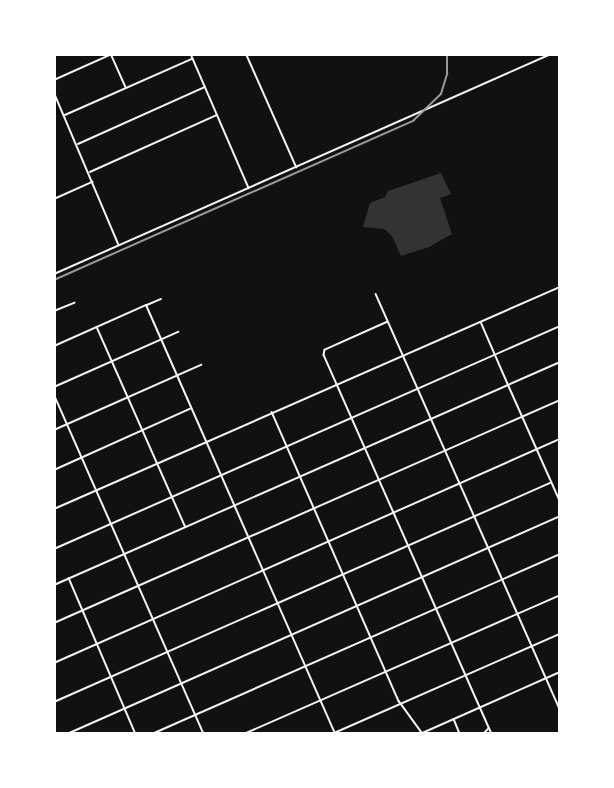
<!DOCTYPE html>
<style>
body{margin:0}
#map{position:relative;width:614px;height:788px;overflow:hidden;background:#111;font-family:"Nunito Sans",sans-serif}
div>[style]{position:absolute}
.water>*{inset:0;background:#333}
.minor>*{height:1.5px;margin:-0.75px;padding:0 0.75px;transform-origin:0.75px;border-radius:0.75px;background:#f5f5f5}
.tertiary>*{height:2px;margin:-1px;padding:0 1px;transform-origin:1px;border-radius:1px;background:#f5f5f5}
.rail>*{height:1.5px;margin:-0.75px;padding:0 0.75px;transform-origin:0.75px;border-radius:0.75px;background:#9a9a9a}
span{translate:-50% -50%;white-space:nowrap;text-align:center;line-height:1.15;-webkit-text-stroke:4.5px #fff;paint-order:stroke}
.frame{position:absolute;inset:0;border:56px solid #fff;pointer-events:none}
</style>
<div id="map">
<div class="water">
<i style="clip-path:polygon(441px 173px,451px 194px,440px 198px,452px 234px,429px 247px,401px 256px,392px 236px,384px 229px,363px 227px,370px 203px,385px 197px,388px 191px)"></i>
</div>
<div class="minor">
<i style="left:191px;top:54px;width:146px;rotate:66.6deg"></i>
<i style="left:112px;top:56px;width:34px;rotate:66deg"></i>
<i style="left:54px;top:80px;width:64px;rotate:-24.1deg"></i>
<i style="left:54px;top:92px;width:166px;rotate:67deg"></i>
<i style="left:65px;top:115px;width:139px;rotate:-23.8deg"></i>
<i style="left:78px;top:144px;width:139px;rotate:-24.2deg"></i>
<i style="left:90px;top:172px;width:139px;rotate:-24.2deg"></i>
<i style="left:54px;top:199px;width:42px;rotate:-24.1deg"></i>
<i style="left:376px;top:294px;width:454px;rotate:66.1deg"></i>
<i style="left:147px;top:305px;width:15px;rotate:-23deg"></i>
<i style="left:54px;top:311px;width:22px;rotate:-22deg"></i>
<i style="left:388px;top:322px;width:69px;rotate:156deg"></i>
<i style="left:325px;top:350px;width:5px;rotate:101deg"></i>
<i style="left:324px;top:355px;width:415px;rotate:66.1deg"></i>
<i style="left:481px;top:322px;width:68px;rotate:66.5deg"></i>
<i style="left:97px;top:327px;width:218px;rotate:66.1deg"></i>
<i style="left:54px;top:387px;width:136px;rotate:-23.9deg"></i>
<i style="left:54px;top:394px;width:372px;rotate:66.2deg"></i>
<i style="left:272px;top:412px;width:316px;rotate:66.3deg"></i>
<i style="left:399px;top:701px;width:39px;rotate:54deg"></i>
<i style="left:54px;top:430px;width:161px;rotate:-23.9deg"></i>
<i style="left:54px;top:470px;width:149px;rotate:-24.2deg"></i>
<i style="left:54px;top:509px;width:553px;rotate:-23.69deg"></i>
<i style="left:54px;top:549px;width:553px;rotate:-23.78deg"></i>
<i style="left:69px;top:578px;width:170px;rotate:66.8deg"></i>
<i style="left:54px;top:623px;width:553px;rotate:-23.78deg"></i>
<i style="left:54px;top:663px;width:553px;rotate:-23.88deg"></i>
<i style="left:54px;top:702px;width:542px;rotate:-23.82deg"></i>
<i style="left:454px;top:719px;width:16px;rotate:68deg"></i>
<i style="left:152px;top:734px;width:446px;rotate:-23.8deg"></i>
<i style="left:244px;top:734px;width:345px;rotate:-23.7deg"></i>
<i style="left:332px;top:734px;width:249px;rotate:-23.7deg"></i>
<i style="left:483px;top:734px;width:8px;rotate:-45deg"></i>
<i style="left:517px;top:734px;width:14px"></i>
</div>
<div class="tertiary">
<i style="left:246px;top:54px;width:124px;rotate:66.1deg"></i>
<i style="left:54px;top:274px;width:544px;rotate:-23.88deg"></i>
<i style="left:54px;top:346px;width:101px;rotate:-24deg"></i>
<i style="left:146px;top:305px;width:469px;rotate:66.2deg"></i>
<i style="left:508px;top:385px;width:128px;rotate:66deg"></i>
<i style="left:54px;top:585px;width:553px;rotate:-23.78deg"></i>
<i style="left:67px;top:734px;width:539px;rotate:-23.85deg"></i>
<i style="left:420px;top:734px;width:153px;rotate:-23.9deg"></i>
</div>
<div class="rail">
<i style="left:54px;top:280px;width:393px;rotate:-23.9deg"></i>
<i style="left:413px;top:121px;width:39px;rotate:-44deg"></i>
<i style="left:441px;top:94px;width:21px;rotate:-73deg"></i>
<i style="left:447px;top:74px;width:20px;rotate:-90deg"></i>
</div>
<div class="frame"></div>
</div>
